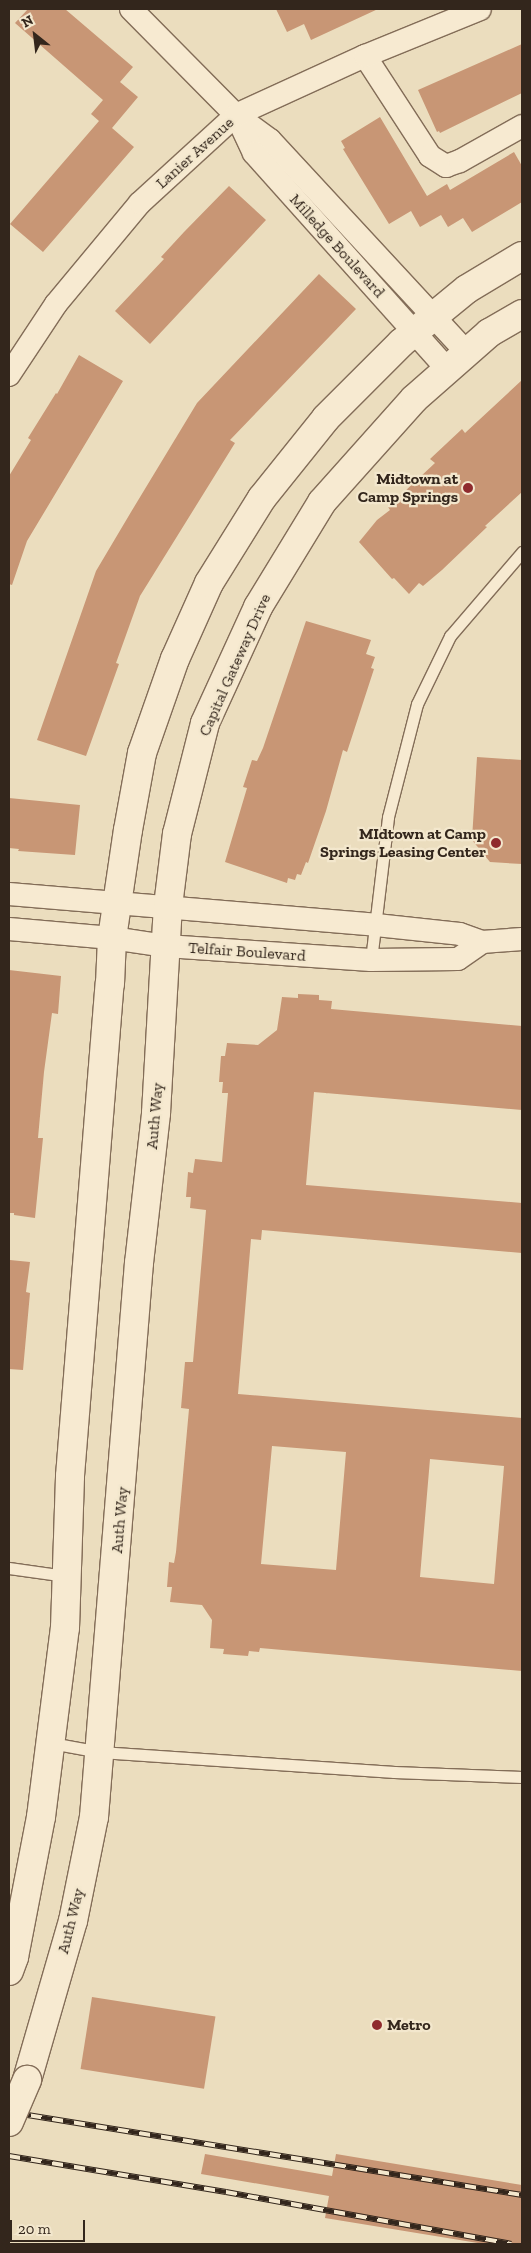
<!DOCTYPE html>
<style>
body{margin:0}
#map{position:relative;width:531px;height:2253px;overflow:hidden;background:#ebddbe;font-family:"Zilla Slab",serif}
div>[style]{position:absolute}
.building>*{inset:0;background:#c89675;transform-origin:0 0}
.roads{filter:drop-shadow(1px 0 #836d58) drop-shadow(-1px 0 #836d58) drop-shadow(0 1px #836d58) drop-shadow(0 -1px #836d58)}
.service>*{height:11px;margin:-5.5px;padding:0 5.5px;transform-origin:5.5px;border-radius:5.5px;background:#f7ead1}
.minor>*{height:22px;margin:-11px;padding:0 11px;transform-origin:11px;border-radius:11px;background:#f7ead1}
.tertiary>*{height:28px;margin:-14px;padding:0 14px;transform-origin:14px;border-radius:14px;background:#f7ead1}
.rail>*{height:5.5px;margin-top:-2.75px;transform-origin:0;background:repeating-linear-gradient(90deg,#f3e7cd 0 11px,#33261c 0 22px);box-sizing:border-box;border-block:1px solid #33261c}
.bridges{filter:drop-shadow(1px 0 #836d58) drop-shadow(-1px 0 #836d58) drop-shadow(0 1px #836d58) drop-shadow(0 -1px #836d58)}
.tertiary-bridge>*{height:28px;margin:-14px;padding:0 14px;transform-origin:14px;border-radius:14px;background:#f7ead1}
.dots>*{width:14px;height:14px;translate:-50% -50%;box-sizing:border-box;border:2px solid #f3e7cd;border-radius:50%}
span{translate:-50% -50%;white-space:nowrap;text-align:center;line-height:1.15;-webkit-text-stroke:4.5px #f3e7cd;paint-order:stroke}
.street-label{font-size:16px;color:#33261c}
.poi-label{font-size:16px;color:#33261c;font-weight:700}
.right{translate:-100% -50%;text-align:right}
.left{translate:0 -50%;text-align:left}
.frame{position:absolute;inset:0;border:10px solid #33261c;pointer-events:none}
.north{position:absolute;left:10px;top:10px;width:50px;height:50px;-webkit-text-stroke:4px #f3e7cd;paint-order:stroke;rotate:331deg;font-size:14px;font-weight:700;line-height:20px;text-align:center;color:#33261c}
.north::after{content:'';display:block;margin:auto;width:18px;height:22px;background:#33261c;clip-path:polygon(50% 0,100% 100%,50% 72%,0 100%)}
.scale{position:absolute;left:10px;top:2220px;width:75px;height:22px;box-sizing:border-box;border:2px solid #33261c;border-top:0;padding-left:6px;font-size:15px;line-height:18px;white-space:nowrap;color:#33261c;-webkit-text-stroke:4px #f3e7cd;paint-order:stroke}
</style>
<div id="map">
<div class="building">
<i style="clip-path:polygon(28px 9px,65px 9px,133px 67px,120px 82px,138px 97px,112px 128px,134px 147px,43px 252px,10px 224px,99px 121px,91px 114px,103px 100px,15px 23px)"></i>
<i style="clip-path:polygon(276px 9px,378px 9px,311px 40px,304px 24px,287px 32px)"></i>
<i style="clip-path:polygon(522px 44px,522px 93px,440px 133px,439px 131px,437px 132px,418px 90px)"></i>
<i style="clip-path:polygon(380px 117px,427px 196px,447px 184px,450px 190px,514px 152px,522px 166px,522px 202px,472px 232px,463px 218px,448px 227px,441px 215px,420px 227px,411px 211px,389px 224px,343px 149px,345px 148px,341px 141px)"></i>
<i style="clip-path:polygon(229px 186px,266px 220px,150px 344px,115px 311px,164px 259px,161px 257px,184px 232px)"></i>
<i style="clip-path:polygon(319px 274px,356px 309px,230px 440px,235px 443px,140px 596px,116px 663px,119px 664px,86px 756px,37px 740px,96px 571px,131px 512px,197px 403px)"></i>
<i style="clip-path:polygon(79px 355px,123px 381px,27px 541px,12px 585px,9px 584px,9px 476px,31px 440px,28px 438px,56px 393px,57px 394px)"></i>
<i style="clip-path:polygon(522px 380px,522px 492px,485px 526px,487px 527px,442px 570px,423px 586px,419px 583px,409px 594px,394px 578px,392px 579px,359px 542px,377px 520px,390px 510px,388px 507px,435px 463px,430px 459px,462px 429px,465px 433px)"></i>
<i style="clip-path:polygon(306px 621px,371px 640px,366px 654px,375px 657px,371px 668px,374px 669px,347px 752px,343px 750px,326px 811px,308px 863px,306px 862px,301px 875px,297px 874px,295px 880px,288px 878px,287px 883px,225px 862px,247px 788px,243px 787px,252px 760px,257px 761px,263px 748px)"></i>
<i style="clip-path:polygon(477px 757px,522px 760px,522px 864px,490px 862px,472px 840px)"></i>
<i style="clip-path:polygon(9px 798px,80px 805px,75px 855px,18px 851px,19px 849px,9px 848px)"></i>
<i style="clip-path:polygon(9px 970px,61px 976px,58px 1014px,52px 1013px,44px 1072px,38px 1138px,43px 1138px,35px 1218px,14px 1215px,14px 1213px,9px 1213px)"></i>
<i style="clip-path:polygon(evenodd,298px 994px,319px 995px,319px 1000px,332px 1001px,331px 1009px,522px 1026px,522px 1110px,314px 1092px,306px 1185px,522px 1203px,522px 1253px,262px 1230px,261px 1240px,251px 1239px,238px 1394px,522px 1418px,522px 1671px,260px 1648px,259px 1652px,249px 1651px,248px 1656px,223px 1654px,224px 1649px,210px 1648px,212px 1620px,202px 1605px,170px 1602px,172px 1587px,167px 1587px,169px 1562px,174px 1563px,176px 1552px,189px 1409px,181px 1408px,185px 1362px,193px 1362px,206px 1210px,190px 1208px,191px 1197px,186px 1197px,188px 1172px,193px 1173px,195px 1159px,222px 1162px,228px 1093px,222px 1093px,223px 1082px,219px 1082px,221px 1056px,225px 1056px,227px 1043px,258px 1045px,277px 1030px,282px 997px,298px 998px,298px 994px,272px 1446px,346px 1452px,336px 1570px,261px 1564px,272px 1446px,298px 994px,430px 1459px,504px 1466px,494px 1584px,420px 1577px,430px 1459px)"></i>
<i style="clip-path:polygon(10px 1260px,30px 1262px,26px 1292px,30px 1293px,23px 1370px,9px 1369px)"></i>
<i style="left:92px;top:1997px;width:125px;height:73px;rotate:9deg"></i>
<i style="clip-path:polygon(205px 2154px,332px 2176px,336px 2154px,522px 2185px,522px 2244px,484px 2244px,325px 2218px,329px 2196px,201px 2174px)"></i>
</div>
<div class="roads">
<div class="service">
<i style="left:371px;top:960px;width:144px;rotate:-83.2deg"></i>
<i style="left:388px;top:817px;width:117px;rotate:-75.6deg"></i>
<i style="left:417px;top:704px;width:76px;rotate:-64.1deg"></i>
<i style="left:450px;top:636px;width:111px;rotate:-49.4deg"></i>
<i style="left:9px;top:1568px;width:58px;rotate:8deg"></i>
<i style="left:51px;top:1743px;width:50px;rotate:10.4deg"></i>
<i style="left:100px;top:1752px;width:295px;rotate:3.9deg"></i>
<i style="left:394px;top:1772px;width:128px;rotate:2.2deg"></i>
</div>
<div class="minor">
<i style="left:131px;top:9px;width:149px;rotate:45.3deg"></i>
<i style="left:236px;top:115px;width:42px;rotate:36.3deg"></i>
<i style="left:270px;top:140px;width:290px;rotate:47.2deg"></i>
<i style="left:365px;top:56px;width:119px;rotate:57deg"></i>
<i style="left:430px;top:156px;width:19px;rotate:32deg"></i>
<i style="left:446px;top:166px;width:15px;rotate:-20deg"></i>
<i style="left:460px;top:161px;width:71px;rotate:-29.4deg"></i>
<i style="left:238px;top:119px;width:38px;rotate:65deg"></i>
<i style="left:254px;top:153px;width:291px;rotate:48.2deg"></i>
<i style="left:9px;top:375px;width:85px;rotate:-56.5deg"></i>
<i style="left:56px;top:304px;width:131px;rotate:-50.3deg"></i>
<i style="left:140px;top:203px;width:130px;rotate:-42.5deg"></i>
<i style="left:236px;top:115px;width:142px;rotate:-24.6deg"></i>
<i style="left:365px;top:56px;width:124px;rotate:-22.2deg"></i>
<i style="left:9px;top:894px;width:368px;rotate:4.8deg"></i>
<i style="left:376px;top:925px;width:84px;rotate:6.1deg"></i>
<i style="left:460px;top:934px;width:23px;rotate:20deg"></i>
<i style="left:482px;top:942px;width:40px;rotate:-4.3deg"></i>
<i style="left:9px;top:929px;width:103px;rotate:5deg"></i>
<i style="left:112px;top:938px;width:55px;rotate:8.4deg"></i>
<i style="left:166px;top:946px;width:205px;rotate:3.9deg"></i>
<i style="left:371px;top:960px;width:87px;rotate:-0.7deg"></i>
<i style="left:458px;top:959px;width:29px;rotate:-35deg"></i>
</div>
<div class="tertiary">
<i style="left:9px;top:1971px;width:15px;rotate:-70deg"></i>
<i style="left:14px;top:1957px;width:143px;rotate:-79.1deg"></i>
<i style="left:41px;top:1817px;width:191px;rotate:-82.8deg"></i>
<i style="left:65px;top:1628px;width:152px;rotate:-88.1deg"></i>
<i style="left:70px;top:1476px;width:494px;rotate:-85.4deg"></i>
<i style="left:110px;top:984px;width:46px;rotate:-87.5deg"></i>
<i style="left:112px;top:938px;width:109px;rotate:-81.6deg"></i>
<i style="left:128px;top:830px;width:78px;rotate:-79.7deg"></i>
<i style="left:142px;top:753px;width:100px;rotate:-70.7deg"></i>
<i style="left:175px;top:659px;width:83px;rotate:-65.9deg"></i>
<i style="left:209px;top:583px;width:100px;rotate:-58.1deg"></i>
<i style="left:262px;top:498px;width:102px;rotate:-51.3deg"></i>
<i style="left:326px;top:418px;width:106px;rotate:-45deg"></i>
<i style="left:401px;top:343px;width:85px;rotate:-39.3deg"></i>
<i style="left:467px;top:289px;width:64px;rotate:-31deg"></i>
<i style="left:27px;top:2080px;width:166px;rotate:-73.9deg"></i>
<i style="left:73px;top:1921px;width:106px;rotate:-78.6deg"></i>
<i style="left:94px;top:1817px;width:556px;rotate:-85.36deg"></i>
<i style="left:139px;top:1263px;width:151px;rotate:-83.5deg"></i>
<i style="left:156px;top:1113px;width:207px;rotate:-86.7deg"></i>
<i style="left:168px;top:906px;width:73px;rotate:-82.9deg"></i>
<i style="left:177px;top:834px;width:114px;rotate:-75.8deg"></i>
<i style="left:205px;top:723px;width:128px;rotate:-65.4deg"></i>
<i style="left:258px;top:607px;width:123px;rotate:-58.6deg"></i>
<i style="left:322px;top:502px;width:138px;rotate:-48.2deg"></i>
<i style="left:414px;top:399px;width:100px;rotate:-41.3deg"></i>
<i style="left:489px;top:333px;width:38px;rotate:-30deg"></i>
</div>
</div>
<div class="rail">
<i style="left:9px;top:2112px;width:520px;rotate:9.19deg"></i>
<i style="left:9px;top:2156px;width:220px;rotate:9.4deg"></i>
<i style="left:226px;top:2192px;width:290px;rotate:10.3deg"></i>
</div>
<div class="bridges">
<div class="tertiary-bridge">
<i style="left:9px;top:2122px;width:46px;rotate:-66.8deg"></i>
</div>
</div>
<div class="dots">
<i style="left:468px;top:488px;background:#8f2b2e"></i>
<i style="left:496px;top:843px;background:#8f2b2e"></i>
<i style="left:377px;top:2025px;background:#8f2b2e"></i>
</div>
<div class="street-label">
<span style="left:195px;top:153px;rotate:-42deg">Lanier Avenue</span>
<span style="left:337px;top:246px;rotate:48deg">Milledge Boulevard</span>
<span style="left:235px;top:665px;rotate:-66deg">Capital Gateway Drive</span>
<span style="left:247px;top:952px;rotate:4deg">Telfair Boulevard</span>
<span style="left:155px;top:1116px;rotate:-85deg">Auth Way</span>
<span style="left:120px;top:1520px;rotate:-85deg">Auth Way</span>
<span style="left:71px;top:1921px;rotate:-76deg">Auth Way</span>
</div>
<div class="poi-label">
<span class="right" style="left:458px;top:488px">Midtown at<br>Camp Springs</span>
<span class="right" style="left:486px;top:843px">MIdtown at Camp<br>Springs Leasing Center</span>
<span class="left" style="left:387px;top:2025px">Metro</span>
</div>
<div class="frame"></div>
<div class="north">N</div>
<div class="scale">20 m</div>
</div>
